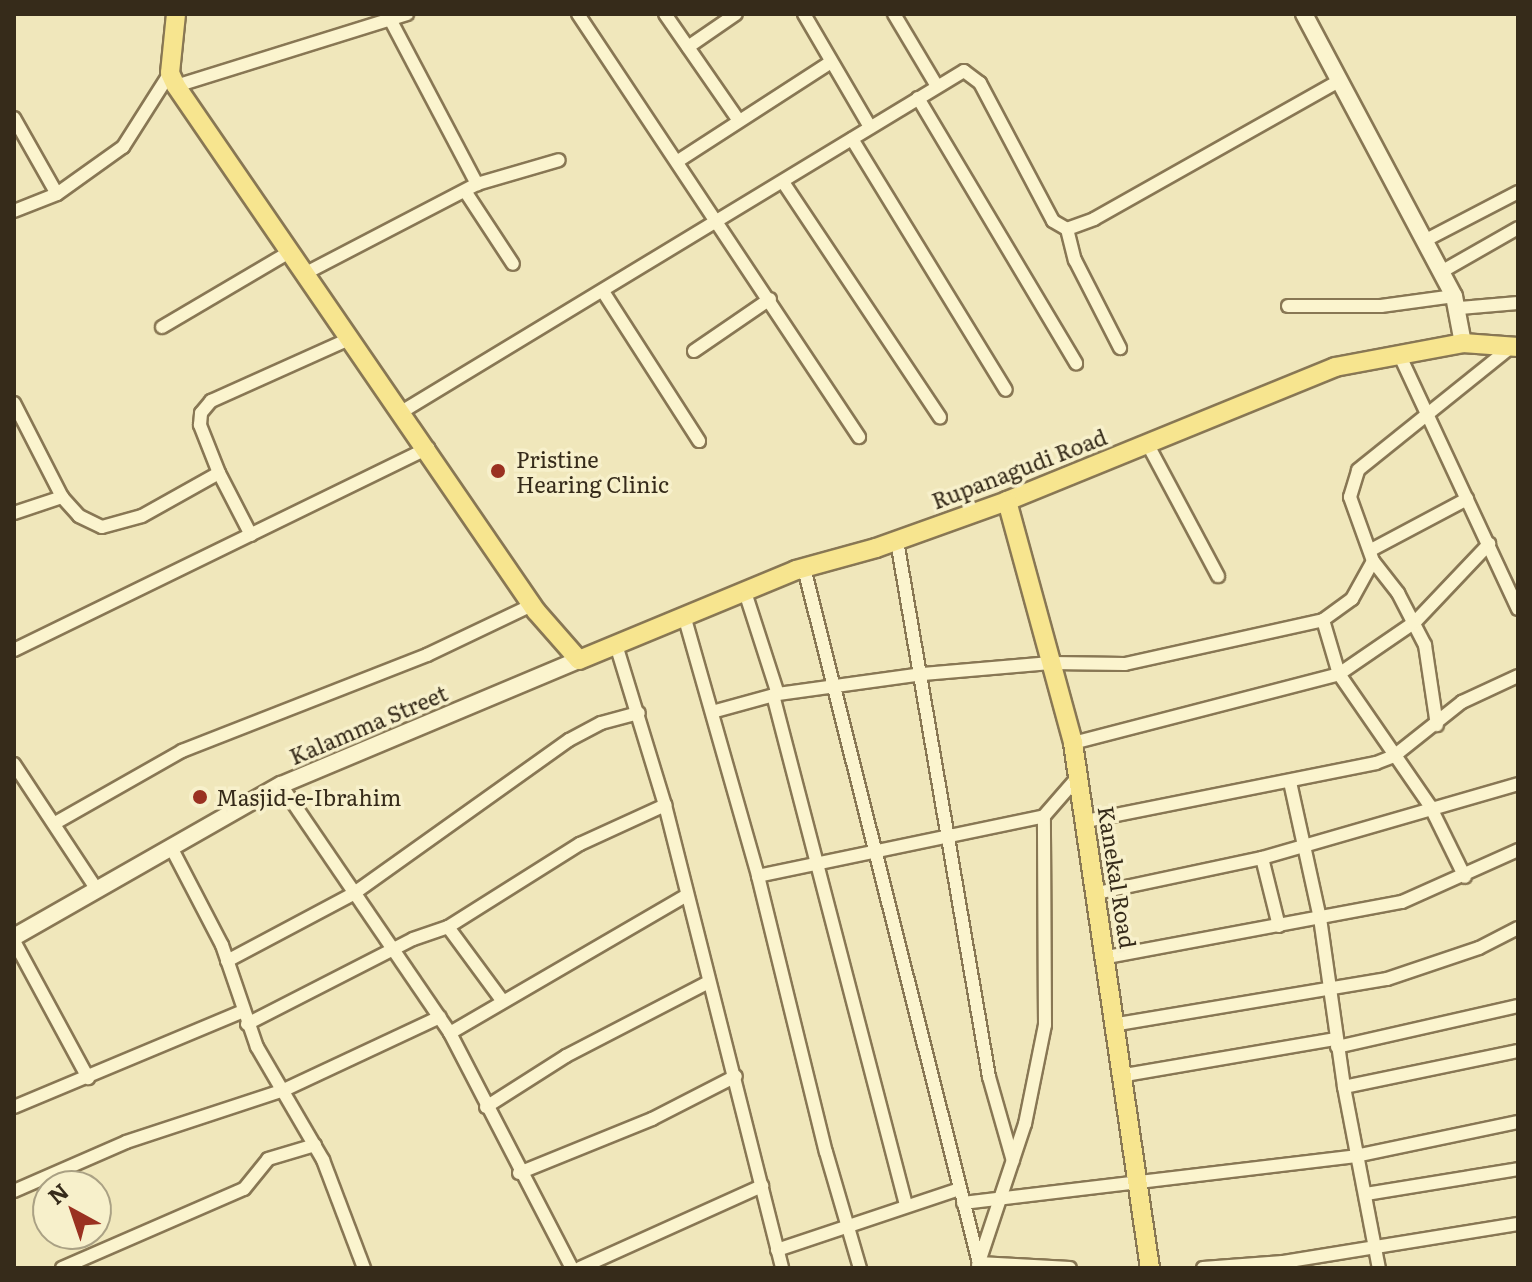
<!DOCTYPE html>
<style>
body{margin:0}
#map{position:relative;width:1532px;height:1282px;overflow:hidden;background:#f0e7bb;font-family:Literata,serif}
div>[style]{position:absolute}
.roads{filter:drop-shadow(2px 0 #887754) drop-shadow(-2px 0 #887754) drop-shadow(0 2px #887754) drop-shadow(0 -2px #887754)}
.street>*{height:12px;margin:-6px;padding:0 6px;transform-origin:6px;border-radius:6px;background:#fbf4ce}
.secondary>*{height:16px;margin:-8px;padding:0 8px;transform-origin:8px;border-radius:8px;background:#fbf4ce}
.primary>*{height:18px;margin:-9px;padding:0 9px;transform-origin:9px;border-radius:9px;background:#f7e58f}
.dots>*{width:22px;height:22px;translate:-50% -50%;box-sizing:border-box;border:4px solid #f7f0cb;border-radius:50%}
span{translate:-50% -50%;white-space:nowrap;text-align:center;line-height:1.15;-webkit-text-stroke:7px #f7f0cb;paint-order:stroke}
.poi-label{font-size:22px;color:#362b1a}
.left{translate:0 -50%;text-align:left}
.street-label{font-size:22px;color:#362b1a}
.frame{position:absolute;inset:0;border:16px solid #362b1a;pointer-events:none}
.north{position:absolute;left:32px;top:1170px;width:80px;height:80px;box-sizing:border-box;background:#f7f0cb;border:2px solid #aaa184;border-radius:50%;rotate:320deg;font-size:22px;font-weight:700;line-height:32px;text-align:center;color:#362b1a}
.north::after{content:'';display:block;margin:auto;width:28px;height:36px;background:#9a3121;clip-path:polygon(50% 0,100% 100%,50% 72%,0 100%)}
</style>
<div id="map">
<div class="roads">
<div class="street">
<i style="left:578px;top:14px;width:508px;rotate:56.4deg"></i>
<i style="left:665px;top:14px;width:130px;rotate:55.3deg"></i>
<i style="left:804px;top:14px;width:131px;rotate:59.7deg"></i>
<i style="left:894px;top:14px;width:84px;rotate:59.2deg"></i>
<i style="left:390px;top:19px;width:187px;rotate:62.2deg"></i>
<i style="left:688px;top:47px;width:58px;rotate:-34.5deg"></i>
<i style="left:176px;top:86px;width:242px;rotate:-17.3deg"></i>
<i style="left:918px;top:98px;width:309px;rotate:59.2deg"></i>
<i style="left:14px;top:118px;width:87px;rotate:60.5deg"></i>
<i style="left:852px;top:139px;width:294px;rotate:58.5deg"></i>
<i style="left:678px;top:161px;width:182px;rotate:-32.9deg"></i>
<i style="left:783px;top:182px;width:283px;rotate:56.3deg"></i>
<i style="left:465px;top:191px;width:87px;rotate:56.7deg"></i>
<i style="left:14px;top:211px;width:46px;rotate:-21.6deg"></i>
<i style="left:57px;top:194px;width:81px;rotate:-35.5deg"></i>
<i style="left:123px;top:147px;width:88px;rotate:-57.6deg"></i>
<i style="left:1067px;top:229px;width:32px;rotate:76deg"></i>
<i style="left:1075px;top:260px;width:99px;rotate:62.9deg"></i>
<i style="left:1424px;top:241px;width:106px;rotate:-27.5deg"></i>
<i style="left:1441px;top:272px;width:89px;rotate:-29.7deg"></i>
<i style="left:306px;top:273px;width:193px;rotate:-27.5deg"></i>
<i style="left:477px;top:184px;width:85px;rotate:-16.3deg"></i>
<i style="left:604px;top:293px;width:176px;rotate:57.3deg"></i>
<i style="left:1288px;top:306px;width:93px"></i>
<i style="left:1381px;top:306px;width:74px;rotate:-7.8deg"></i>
<i style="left:1460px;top:308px;width:58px;rotate:-4.9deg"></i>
<i style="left:162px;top:327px;width:150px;rotate:-30.5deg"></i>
<i style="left:694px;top:351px;width:92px;rotate:-34.4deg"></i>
<i style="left:1400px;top:356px;width:279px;rotate:65deg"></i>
<i style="left:14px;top:403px;width:106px;rotate:62.9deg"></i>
<i style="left:62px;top:497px;width:25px;rotate:48deg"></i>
<i style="left:79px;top:516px;width:25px;rotate:26deg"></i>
<i style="left:102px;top:527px;width:41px;rotate:-15.4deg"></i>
<i style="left:142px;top:516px;width:88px;rotate:-29.2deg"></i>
<i style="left:403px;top:411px;width:656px;rotate:-31.22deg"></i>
<i style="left:964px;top:71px;width:20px;rotate:37deg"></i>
<i style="left:980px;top:83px;width:156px;rotate:62.1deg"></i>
<i style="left:1053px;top:221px;width:16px;rotate:30deg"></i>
<i style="left:1067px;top:229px;width:29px;rotate:-20deg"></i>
<i style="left:1094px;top:219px;width:279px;rotate:-29.4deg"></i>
<i style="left:1147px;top:443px;width:151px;rotate:61.9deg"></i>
<i style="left:14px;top:513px;width:51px;rotate:-18.4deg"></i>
<i style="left:251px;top:535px;width:70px;rotate:-117.3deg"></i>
<i style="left:219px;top:473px;width:52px;rotate:-111.6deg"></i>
<i style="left:200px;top:425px;width:12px;rotate:-85deg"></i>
<i style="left:201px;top:413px;width:16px;rotate:-50deg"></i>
<i style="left:211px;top:401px;width:154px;rotate:-24.2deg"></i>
<i style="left:897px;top:541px;width:544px;rotate:80.26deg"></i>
<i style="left:989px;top:1077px;width:87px;rotate:74.1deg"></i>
<i style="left:1371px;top:550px;width:109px;rotate:-28deg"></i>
<i style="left:1373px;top:561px;width:41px;rotate:52deg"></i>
<i style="left:1398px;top:593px;width:59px;rotate:62.6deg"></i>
<i style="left:1425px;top:645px;width:81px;rotate:81.5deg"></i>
<i style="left:804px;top:568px;width:717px;rotate:75.87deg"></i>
<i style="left:979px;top:1263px;width:91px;rotate:3.1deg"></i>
<i style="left:745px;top:592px;width:107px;rotate:72.1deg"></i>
<i style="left:685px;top:619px;width:267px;rotate:74.1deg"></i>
<i style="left:758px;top:876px;width:284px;rotate:76.2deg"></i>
<i style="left:826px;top:1152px;width:121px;rotate:73.7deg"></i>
<i style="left:1323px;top:620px;width:56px;rotate:73.5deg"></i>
<i style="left:1339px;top:674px;width:160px;rotate:55.4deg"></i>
<i style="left:1430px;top:806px;width:79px;rotate:63.8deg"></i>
<i style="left:617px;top:648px;width:164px;rotate:73deg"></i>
<i style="left:665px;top:805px;width:478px;rotate:75.8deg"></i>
<i style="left:14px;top:650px;width:461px;rotate:-26deg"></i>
<i style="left:773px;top:695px;width:527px;rotate:75.38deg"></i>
<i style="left:712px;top:712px;width:68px;rotate:-15.3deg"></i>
<i style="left:778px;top:694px;width:146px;rotate:-7.9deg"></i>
<i style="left:923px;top:674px;width:128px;rotate:-4.9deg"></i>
<i style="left:1051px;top:663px;width:74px;rotate:0.8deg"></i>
<i style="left:1125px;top:664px;width:203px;rotate:-12.5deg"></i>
<i style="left:1323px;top:620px;width:36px;rotate:-36deg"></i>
<i style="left:1352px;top:599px;width:43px;rotate:-61.1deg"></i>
<i style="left:1373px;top:561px;width:68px;rotate:-109.8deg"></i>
<i style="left:1350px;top:497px;width:28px;rotate:-73deg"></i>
<i style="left:1358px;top:470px;width:195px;rotate:-38.8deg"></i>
<i style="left:1073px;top:743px;width:275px;rotate:-14.5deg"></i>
<i style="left:1339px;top:674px;width:92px;rotate:-34.4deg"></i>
<i style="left:1415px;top:622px;width:108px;rotate:-46.5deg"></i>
<i style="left:14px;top:764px;width:151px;rotate:56.6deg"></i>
<i style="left:1290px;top:782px;width:139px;rotate:77.6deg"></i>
<i style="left:1320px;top:918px;width:171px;rotate:81.9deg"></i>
<i style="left:1344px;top:1087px;width:184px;rotate:79.1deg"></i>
<i style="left:281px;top:785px;width:300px;rotate:55.7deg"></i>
<i style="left:450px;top:1033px;width:265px;rotate:62.6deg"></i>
<i style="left:1086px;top:821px;width:296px;rotate:-11.3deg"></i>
<i style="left:1376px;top:763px;width:19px;rotate:-21deg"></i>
<i style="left:1394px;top:756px;width:87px;rotate:-38.5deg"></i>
<i style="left:1462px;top:702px;width:62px;rotate:-24.9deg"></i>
<i style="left:57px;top:822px;width:144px;rotate:-29.6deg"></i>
<i style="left:182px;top:751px;width:263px;rotate:-21.4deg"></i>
<i style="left:427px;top:655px;width:116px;rotate:-25.5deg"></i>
<i style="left:173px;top:851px;width:106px;rotate:62.5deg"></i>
<i style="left:222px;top:945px;width:108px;rotate:71.1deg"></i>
<i style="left:257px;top:1047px;width:131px;rotate:59.7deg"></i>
<i style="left:323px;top:1160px;width:116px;rotate:69.2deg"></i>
<i style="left:1262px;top:858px;width:70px;rotate:76deg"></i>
<i style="left:758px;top:876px;width:292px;rotate:-11.8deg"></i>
<i style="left:1097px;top:893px;width:169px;rotate:-12deg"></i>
<i style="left:1262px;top:858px;width:266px;rotate:-16.1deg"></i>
<i style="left:448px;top:927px;width:89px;rotate:53.6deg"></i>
<i style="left:14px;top:941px;width:156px;rotate:61.6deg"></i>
<i style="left:1107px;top:957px;width:300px;rotate:-10.6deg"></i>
<i style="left:1402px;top:902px;width:127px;rotate:-24.1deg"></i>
<i style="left:227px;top:961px;width:143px;rotate:-28deg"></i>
<i style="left:353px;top:894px;width:265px;rotate:-35.5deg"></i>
<i style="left:569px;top:740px;width:36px;rotate:-28deg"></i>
<i style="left:601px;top:723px;width:39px;rotate:-15deg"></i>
<i style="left:247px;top:1024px;width:186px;rotate:-27.1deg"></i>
<i style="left:413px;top:939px;width:37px;rotate:-19deg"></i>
<i style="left:448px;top:927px;width:156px;rotate:-32.2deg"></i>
<i style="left:580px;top:844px;width:94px;rotate:-24.6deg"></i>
<i style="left:1118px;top:1024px;width:273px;rotate:-9.5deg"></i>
<i style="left:1387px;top:979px;width:97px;rotate:-18.6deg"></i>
<i style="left:1479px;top:948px;width:44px;rotate:-27.1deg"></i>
<i style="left:450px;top:1033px;width:272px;rotate:-30.2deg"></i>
<i style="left:1337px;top:1047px;width:186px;rotate:-12.8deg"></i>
<i style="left:1125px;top:1075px;width:214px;rotate:-9.7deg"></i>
<i style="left:1344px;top:1087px;width:178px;rotate:-11.7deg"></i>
<i style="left:14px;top:1107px;width:249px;rotate:-22.7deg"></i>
<i style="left:486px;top:1107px;width:95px;rotate:-32.5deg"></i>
<i style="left:566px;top:1056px;width:161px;rotate:-27.4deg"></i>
<i style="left:519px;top:1173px;width:144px;rotate:-22.1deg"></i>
<i style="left:652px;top:1119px;width:94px;rotate:-27.1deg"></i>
<i style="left:14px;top:1191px;width:122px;rotate:-23.6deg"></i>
<i style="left:126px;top:1142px;width:166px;rotate:-18.2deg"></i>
<i style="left:284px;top:1090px;width:172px;rotate:-25.1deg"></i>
<i style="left:1366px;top:1194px;width:154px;rotate:-9.3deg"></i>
<i style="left:963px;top:1203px;width:396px;rotate:-6.8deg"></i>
<i style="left:1356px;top:1156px;width:166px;rotate:-11.9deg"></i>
<i style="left:777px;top:1250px;width:192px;rotate:-18.5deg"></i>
<i style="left:978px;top:1265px;width:149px;rotate:-71.6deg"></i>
<i style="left:1025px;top:1124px;width:101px;rotate:-78.6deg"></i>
<i style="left:1045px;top:1025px;width:209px;rotate:-90.3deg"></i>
<i style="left:1044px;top:816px;width:50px;rotate:-49deg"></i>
<i style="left:62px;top:1268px;width:198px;rotate:-23.5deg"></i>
<i style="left:244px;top:1189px;width:38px;rotate:-51deg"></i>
<i style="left:268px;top:1159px;width:49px;rotate:-16.6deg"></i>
<i style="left:580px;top:1268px;width:200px;rotate:-24.3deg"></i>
<i style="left:1203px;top:1268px;width:80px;rotate:-4.3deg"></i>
<i style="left:1283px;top:1262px;width:238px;rotate:-9.2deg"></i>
</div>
<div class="secondary">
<i style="left:1304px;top:14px;width:319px;rotate:62deg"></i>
<i style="left:1454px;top:296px;width:48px;rotate:79.2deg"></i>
<i style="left:14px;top:937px;width:307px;rotate:-29.7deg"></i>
<i style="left:281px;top:785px;width:323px;rotate:-22.8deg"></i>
</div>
<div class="primary">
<i style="left:176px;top:14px;width:59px;rotate:95.8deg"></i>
<i style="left:170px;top:73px;width:14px;rotate:65deg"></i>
<i style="left:176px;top:86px;width:637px;rotate:55.56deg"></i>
<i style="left:536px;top:611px;width:65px;rotate:48.7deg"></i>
<i style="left:579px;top:660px;width:235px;rotate:-22.5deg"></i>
<i style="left:796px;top:570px;width:83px;rotate:-15.4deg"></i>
<i style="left:876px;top:548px;width:139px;rotate:-19.7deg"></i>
<i style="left:1007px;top:501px;width:354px;rotate:-22.2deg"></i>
<i style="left:1335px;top:367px;width:130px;rotate:-10.6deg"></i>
<i style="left:1463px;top:343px;width:55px;rotate:4.2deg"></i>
<i style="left:1007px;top:501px;width:251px;rotate:74.7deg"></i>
<i style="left:1073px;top:743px;width:531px;rotate:81.66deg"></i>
</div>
</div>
<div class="dots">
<i style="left:498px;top:471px;background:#9a3121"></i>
<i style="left:200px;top:797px;background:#9a3121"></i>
</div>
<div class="poi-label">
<span class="left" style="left:516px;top:471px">Pristine<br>Hearing Clinic</span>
<span class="left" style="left:216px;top:797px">Masjid-e-Ibrahim</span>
</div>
<div class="street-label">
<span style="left:1019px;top:468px;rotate:-21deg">Rupanagudi Road</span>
<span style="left:368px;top:724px;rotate:-23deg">Kalamma Street</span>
<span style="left:1118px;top:877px;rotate:81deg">Kanekal Road</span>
</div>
<div class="frame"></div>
<div class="north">N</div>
</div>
